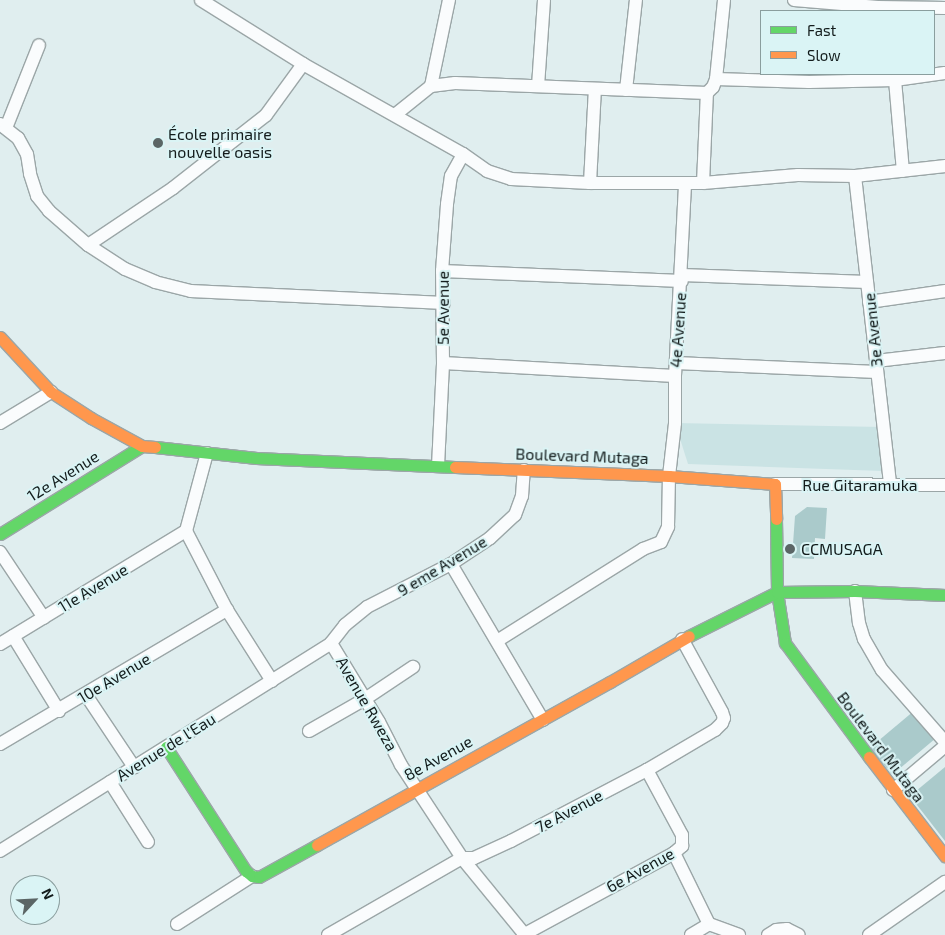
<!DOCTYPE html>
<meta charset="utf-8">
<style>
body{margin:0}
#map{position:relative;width:945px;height:935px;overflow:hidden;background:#e0eeef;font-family:"Exo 2",sans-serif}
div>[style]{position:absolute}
.built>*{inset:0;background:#cae3e4}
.building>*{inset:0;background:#aacacb;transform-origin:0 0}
.roads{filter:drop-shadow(1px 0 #9ba6a7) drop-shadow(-1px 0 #9ba6a7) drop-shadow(0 1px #9ba6a7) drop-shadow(0 -1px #9ba6a7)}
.street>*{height:12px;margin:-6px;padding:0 6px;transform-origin:6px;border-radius:6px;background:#fafcfd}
.fast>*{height:11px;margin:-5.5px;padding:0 5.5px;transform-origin:5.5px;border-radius:5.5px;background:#63d668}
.slow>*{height:11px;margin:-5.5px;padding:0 5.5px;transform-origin:5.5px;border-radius:5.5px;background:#ff974d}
.dots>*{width:14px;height:14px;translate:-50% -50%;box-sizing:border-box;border:2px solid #daf4f5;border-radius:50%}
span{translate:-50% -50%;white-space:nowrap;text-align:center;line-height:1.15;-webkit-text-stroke:4px #daf4f5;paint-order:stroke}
.poi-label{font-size:16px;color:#131c1c}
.left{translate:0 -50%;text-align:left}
.street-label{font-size:16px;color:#131c1c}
.legend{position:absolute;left:760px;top:10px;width:175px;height:65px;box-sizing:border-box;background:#daf4f5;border:1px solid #8a9e9e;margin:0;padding:6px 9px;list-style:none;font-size:15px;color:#131c1c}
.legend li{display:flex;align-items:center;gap:10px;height:25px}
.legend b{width:25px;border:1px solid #8a9e9e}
.north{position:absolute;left:10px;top:875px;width:50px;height:50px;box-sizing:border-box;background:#daf4f5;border:1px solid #8a9e9e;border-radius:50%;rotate:65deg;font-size:14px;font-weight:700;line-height:20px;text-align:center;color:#131c1c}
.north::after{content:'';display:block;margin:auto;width:18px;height:22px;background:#5b6666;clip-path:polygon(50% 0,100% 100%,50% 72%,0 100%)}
</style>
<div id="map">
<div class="built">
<i style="clip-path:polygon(675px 423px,883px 427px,883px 471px,688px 464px)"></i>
</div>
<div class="building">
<i style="clip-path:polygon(807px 507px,827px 508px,825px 539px,815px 538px,814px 559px,792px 558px,795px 516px)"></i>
<i style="left:915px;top:710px;width:35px;height:59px;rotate:50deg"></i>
<i style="clip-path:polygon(945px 767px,945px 841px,910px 796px)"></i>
</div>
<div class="roads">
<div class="street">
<i style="left:201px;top:0;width:120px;rotate:32.1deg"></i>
<i style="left:303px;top:64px;width:184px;rotate:29.4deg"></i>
<i style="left:463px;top:154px;width:29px;rotate:35deg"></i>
<i style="left:487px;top:171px;width:25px;rotate:18deg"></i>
<i style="left:511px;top:179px;width:79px;rotate:2.9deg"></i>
<i style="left:590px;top:183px;width:113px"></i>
<i style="left:703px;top:183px;width:95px;rotate:-4.8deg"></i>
<i style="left:798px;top:175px;width:57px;rotate:1deg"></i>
<i style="left:855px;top:176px;width:91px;rotate:-6.3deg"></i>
<i style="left:794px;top:0;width:84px;rotate:4.8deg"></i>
<i style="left:878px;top:7px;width:67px;rotate:0.9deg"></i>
<i style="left:716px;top:79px;width:93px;rotate:1.8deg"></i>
<i style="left:809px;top:82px;width:86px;rotate:-1.3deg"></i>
<i style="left:895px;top:80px;width:50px;rotate:-8deg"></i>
<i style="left:895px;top:80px;width:91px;rotate:85deg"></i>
<i style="left:431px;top:86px;width:88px;rotate:-78.2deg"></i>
<i style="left:538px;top:86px;width:86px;rotate:-86deg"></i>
<i style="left:626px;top:90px;width:91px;rotate:-83.7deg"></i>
<i style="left:396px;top:114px;width:45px;rotate:-38.7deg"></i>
<i style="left:431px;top:86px;width:24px;rotate:-7deg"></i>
<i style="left:455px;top:83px;width:252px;rotate:2.3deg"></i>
<i style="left:707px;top:93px;width:8px;rotate:-45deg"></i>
<i style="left:713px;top:87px;width:9px;rotate:-69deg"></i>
<i style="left:716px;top:79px;width:79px;rotate:-84.2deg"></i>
<i style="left:0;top:124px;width:23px;rotate:38deg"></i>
<i style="left:18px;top:138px;width:18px;rotate:61deg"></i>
<i style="left:27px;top:154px;width:20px;rotate:81deg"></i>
<i style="left:30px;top:174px;width:23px;rotate:72deg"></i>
<i style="left:37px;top:196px;width:19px;rotate:51deg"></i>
<i style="left:49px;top:211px;width:52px;rotate:41.1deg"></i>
<i style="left:88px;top:245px;width:44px;rotate:33deg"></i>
<i style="left:125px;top:269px;width:33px;rotate:23deg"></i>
<i style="left:155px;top:282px;width:37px;rotate:14deg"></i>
<i style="left:191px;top:291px;width:253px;rotate:2.7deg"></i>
<i style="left:6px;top:128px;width:89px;rotate:-68.3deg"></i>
<i style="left:855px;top:176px;width:311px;rotate:83.5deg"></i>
<i style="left:590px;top:183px;width:94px;rotate:-87deg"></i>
<i style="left:703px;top:183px;width:90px;rotate:-87.5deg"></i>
<i style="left:88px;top:245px;width:102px;rotate:-33.8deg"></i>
<i style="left:173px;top:188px;width:118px;rotate:-38.1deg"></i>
<i style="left:266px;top:115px;width:63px;rotate:-54deg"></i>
<i style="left:442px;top:271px;width:240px;rotate:2.4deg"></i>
<i style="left:682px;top:275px;width:185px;rotate:2.2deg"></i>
<i style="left:869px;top:302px;width:77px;rotate:-8.2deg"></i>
<i style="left:876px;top:361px;width:69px;rotate:-6.6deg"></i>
<i style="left:443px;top:363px;width:232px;rotate:3.2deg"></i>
<i style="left:676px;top:363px;width:201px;rotate:2.6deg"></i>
<i style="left:0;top:423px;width:60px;rotate:-31.3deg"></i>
<i style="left:207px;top:453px;width:81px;rotate:105.1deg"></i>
<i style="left:186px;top:531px;width:89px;rotate:62.6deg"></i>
<i style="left:227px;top:610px;width:84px;rotate:57.6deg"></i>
<i style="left:438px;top:466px;width:103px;rotate:-87.2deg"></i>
<i style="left:443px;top:363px;width:92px;rotate:-90.6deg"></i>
<i style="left:442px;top:271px;width:67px;rotate:-85.7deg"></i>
<i style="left:447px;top:204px;width:28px;rotate:-82deg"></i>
<i style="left:451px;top:176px;width:25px;rotate:-61deg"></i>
<i style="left:775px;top:484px;width:170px;rotate:0.3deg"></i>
<i style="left:0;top:552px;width:79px;rotate:56.3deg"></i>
<i style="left:451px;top:564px;width:181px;rotate:59.5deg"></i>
<i style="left:855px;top:591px;width:32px;rotate:83deg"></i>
<i style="left:859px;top:623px;width:17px;rotate:73deg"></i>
<i style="left:864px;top:639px;width:36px;rotate:60deg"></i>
<i style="left:882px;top:670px;width:96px;rotate:48.8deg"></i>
<i style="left:13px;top:636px;width:88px;rotate:58.5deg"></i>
<i style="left:497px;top:641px;width:173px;rotate:-32.2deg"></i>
<i style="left:643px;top:549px;width:19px;rotate:-21deg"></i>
<i style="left:661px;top:542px;width:17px;rotate:-65deg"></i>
<i style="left:668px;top:527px;width:51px;rotate:-88.9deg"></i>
<i style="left:669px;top:476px;width:53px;rotate:-83.5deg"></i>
<i style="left:675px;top:423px;width:47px;rotate:-90deg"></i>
<i style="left:675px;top:376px;width:192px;rotate:-87deg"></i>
<i style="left:331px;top:643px;width:92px;rotate:58.7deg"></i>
<i style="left:379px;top:722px;width:48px;rotate:62.9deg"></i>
<i style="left:401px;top:765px;width:111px;rotate:56.7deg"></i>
<i style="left:462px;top:858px;width:99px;rotate:50.7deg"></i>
<i style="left:0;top:644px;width:218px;rotate:-31.3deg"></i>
<i style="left:86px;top:695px;width:87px;rotate:56.3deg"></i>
<i style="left:309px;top:731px;width:64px;rotate:-29.7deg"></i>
<i style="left:365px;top:699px;width:58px;rotate:-33.7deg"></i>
<i style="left:0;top:744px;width:264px;rotate:-30.6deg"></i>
<i style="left:110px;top:782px;width:71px;rotate:57.7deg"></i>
<i style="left:893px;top:790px;width:68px;rotate:-40.2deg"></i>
<i style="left:0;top:851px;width:391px;rotate:-32.1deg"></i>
<i style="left:331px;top:643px;width:23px;rotate:-52deg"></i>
<i style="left:345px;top:625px;width:28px;rotate:-39deg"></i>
<i style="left:367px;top:607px;width:94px;rotate:-27.1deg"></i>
<i style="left:451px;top:564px;width:47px;rotate:-33.7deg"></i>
<i style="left:490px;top:538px;width:34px;rotate:-43deg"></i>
<i style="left:515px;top:515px;width:20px;rotate:-70deg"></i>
<i style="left:522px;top:496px;width:26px;rotate:-86deg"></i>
<i style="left:674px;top:853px;width:79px;rotate:63.8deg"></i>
<i style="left:177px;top:924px;width:89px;rotate:-32.6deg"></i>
<i style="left:328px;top:935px;width:155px;rotate:-29.9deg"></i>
<i style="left:462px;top:858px;width:12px"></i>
<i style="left:474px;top:858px;width:41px;rotate:-24.7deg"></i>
<i style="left:511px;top:841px;width:153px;rotate:-27.6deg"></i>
<i style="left:647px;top:770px;width:79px;rotate:-30.5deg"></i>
<i style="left:715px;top:730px;width:10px;rotate:-45deg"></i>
<i style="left:722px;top:723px;width:5px;rotate:-68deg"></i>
<i style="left:724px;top:718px;width:6px;rotate:-108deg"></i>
<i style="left:722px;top:712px;width:83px;rotate:-118.7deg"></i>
<i style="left:523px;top:935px;width:172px;rotate:-28.5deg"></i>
<i style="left:674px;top:853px;width:11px;rotate:-41deg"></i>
<i style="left:682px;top:846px;width:11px;rotate:-90deg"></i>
<i style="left:682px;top:835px;width:74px;rotate:-118.3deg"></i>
<i style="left:691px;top:935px;width:21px;rotate:-31deg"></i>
<i style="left:709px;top:924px;width:32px;rotate:20deg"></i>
<i style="left:768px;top:935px;width:9px;rotate:-32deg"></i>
<i style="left:776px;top:930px;width:11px;rotate:-5deg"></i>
<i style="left:787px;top:929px;width:13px;rotate:27deg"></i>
<i style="left:869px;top:935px;width:93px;rotate:-34.9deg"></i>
</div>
<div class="fast">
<i style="left:155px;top:447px;width:102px;rotate:6.2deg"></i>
<i style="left:256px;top:458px;width:199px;rotate:2.6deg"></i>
<i style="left:776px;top:519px;width:73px;rotate:89.2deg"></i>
<i style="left:777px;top:592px;width:52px;rotate:81.1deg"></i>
<i style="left:785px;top:643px;width:142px;rotate:53.6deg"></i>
<i style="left:0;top:534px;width:167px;rotate:-31.8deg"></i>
<i style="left:689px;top:636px;width:98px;rotate:-26.6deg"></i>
<i style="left:777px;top:592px;width:78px;rotate:-0.7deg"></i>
<i style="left:855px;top:591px;width:90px;rotate:2.5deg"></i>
<i style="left:166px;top:747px;width:148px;rotate:57.2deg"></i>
<i style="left:246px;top:871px;width:8px;rotate:40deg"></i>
<i style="left:252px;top:876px;width:7px;rotate:8deg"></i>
<i style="left:259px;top:877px;width:66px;rotate:-28.9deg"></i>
</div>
<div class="slow">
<i style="left:0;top:337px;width:75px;rotate:47.2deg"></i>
<i style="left:51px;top:392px;width:48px;rotate:33deg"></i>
<i style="left:91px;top:418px;width:58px;rotate:28.8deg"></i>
<i style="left:142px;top:446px;width:13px;rotate:4deg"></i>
<i style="left:455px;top:467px;width:214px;rotate:2.4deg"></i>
<i style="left:669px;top:476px;width:106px;rotate:4.3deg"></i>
<i style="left:775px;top:484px;width:35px;rotate:88deg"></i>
<i style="left:869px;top:757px;width:125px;rotate:52.5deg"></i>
<i style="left:317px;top:845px;width:335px;rotate:-29.1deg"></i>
<i style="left:610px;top:682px;width:91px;rotate:-30.2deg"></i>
</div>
</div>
<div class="dots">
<i style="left:158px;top:143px;background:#5b6666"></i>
<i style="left:790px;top:549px;background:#5b6666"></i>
</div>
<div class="poi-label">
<span class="left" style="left:168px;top:143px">École primaire<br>nouvelle oasis</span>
<span class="left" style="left:801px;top:549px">CCMUSAGA</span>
</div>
<div class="street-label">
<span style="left:443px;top:308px;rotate:-90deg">5e Avenue</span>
<span style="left:678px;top:330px;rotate:-86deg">4e Avenue</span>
<span style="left:873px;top:330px;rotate:-96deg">3e Avenue</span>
<span style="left:582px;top:456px;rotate:2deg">Boulevard Mutaga</span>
<span style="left:63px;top:476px;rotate:-32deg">12e Avenue</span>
<span style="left:860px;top:485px">Rue Gitaramuka</span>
<span style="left:442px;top:566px;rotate:-31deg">9 eme Avenue</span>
<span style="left:93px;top:588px;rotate:-31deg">11e Avenue</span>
<span style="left:114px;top:678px;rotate:-31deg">10e Avenue</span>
<span style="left:367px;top:704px;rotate:60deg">Avenue Rweza</span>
<span style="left:166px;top:747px;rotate:-32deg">Avenue de l'Eau</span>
<span style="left:881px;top:747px;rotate:53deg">Boulevard Mutaga</span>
<span style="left:438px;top:758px;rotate:-29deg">8e Avenue</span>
<span style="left:569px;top:811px;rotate:-28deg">7e Avenue</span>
<span style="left:640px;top:870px;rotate:-29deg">6e Avenue</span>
</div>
<ul class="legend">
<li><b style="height:6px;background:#63d668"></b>Fast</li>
<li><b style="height:6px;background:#ff974d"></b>Slow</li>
</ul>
<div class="north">N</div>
</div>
